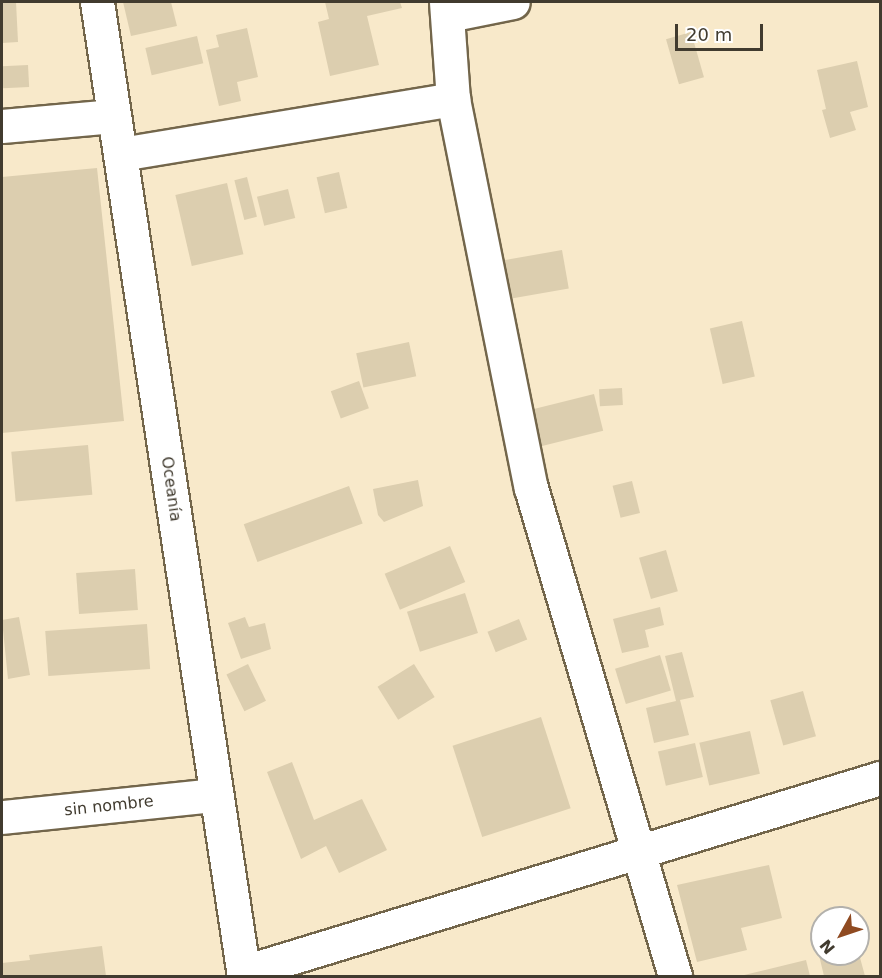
<!DOCTYPE html>
<meta charset="utf-8">
<style>
body{margin:0}
#map{position:relative;width:882px;height:978px;overflow:hidden;background:#f8e9ca;font-family:"DejaVu Sans",sans-serif}
div>[style]{position:absolute}
.building>*{inset:0;background:#dcceaf;transform-origin:0 0}
.roads{filter:drop-shadow(2px 0 #73664b) drop-shadow(-2px 0 #73664b) drop-shadow(0 2px #73664b) drop-shadow(0 -2px #73664b)}
.minor>*{height:33px;margin:-16.5px;padding:0 16.5px;transform-origin:16.5px;border-radius:16.5px;background:#fff}
span{translate:-50% -50%;white-space:nowrap;text-align:center;line-height:1.15;-webkit-text-stroke:4.5px #fff;paint-order:stroke}
.street-label{font-size:16px;color:#413b2f}
.frame{position:absolute;inset:0;border:3px solid #413b2f;pointer-events:none}
.north{position:absolute;left:810px;top:906px;width:60px;height:60px;box-sizing:border-box;background:#fff;border:2px solid #b3b1ac;border-radius:50%;rotate:230deg;font-size:16px;font-weight:700;line-height:24px;text-align:center;color:#413b2f}
.north::after{content:'';display:block;margin:auto;width:21px;height:27px;background:#8f4a21;clip-path:polygon(50% 0,100% 100%,50% 72%,0 100%)}
.scale{position:absolute;left:675px;top:24px;width:88px;height:27px;box-sizing:border-box;border:3px solid #413b2f;border-top:0;padding-left:8px;font-size:18px;line-height:21px;white-space:nowrap;color:#413b2f;-webkit-text-stroke:4px #fff;paint-order:stroke}
</style>
<div id="map">
<div class="building">
<i style="clip-path:polygon(2px 2px,16px 2px,18px 42px,2px 43px)"></i>
<i style="clip-path:polygon(123px 2px,171px 2px,177px 26px,131px 36px)"></i>
<i style="clip-path:polygon(325px 2px,400px 2px,402px 8px,367px 16px,379px 65px,330px 76px,318px 22px,329px 19px)"></i>
<i style="clip-path:polygon(247px 28px,258px 77px,237px 82px,241px 101px,219px 106px,206px 50px,219px 47px,216px 35px)"></i>
<i style="left:691px;top:32px;width:47px;height:26px;rotate:74deg"></i>
<i style="left:197px;top:36px;width:28px;height:53px;rotate:77deg"></i>
<i style="clip-path:polygon(857px 61px,868px 107px,850px 112px,856px 130px,830px 138px,822px 110px,826px 109px,817px 70px)"></i>
<i style="left:28px;top:65px;width:22px;height:26px;rotate:87deg"></i>
<i style="clip-path:polygon(97px 168px,124px 421px,2px 433px,2px 177px)"></i>
<i style="left:339px;top:172px;width:37px;height:23px;rotate:77deg"></i>
<i style="left:247px;top:177px;width:41px;height:13px;rotate:76deg"></i>
<i style="left:227px;top:183px;width:73px;height:53px;rotate:77deg"></i>
<i style="left:288px;top:189px;width:30px;height:32px;rotate:76deg"></i>
<i style="left:562px;top:250px;width:39px;height:61px;rotate:80deg"></i>
<i style="left:742px;top:321px;width:57px;height:33px;rotate:77deg"></i>
<i style="left:409px;top:342px;width:35px;height:54px;rotate:78deg"></i>
<i style="left:359px;top:381px;width:29px;height:30px;rotate:70deg"></i>
<i style="left:622px;top:388px;width:17px;height:23px;rotate:87deg"></i>
<i style="left:594px;top:394px;width:38px;height:66px;rotate:76deg"></i>
<i style="left:88px;top:445px;width:50px;height:77px;rotate:85deg"></i>
<i style="clip-path:polygon(418px 480px,423px 506px,384px 522px,378px 515px,373px 489px)"></i>
<i style="left:632px;top:481px;width:33px;height:20px;rotate:76deg"></i>
<i style="left:349px;top:486px;width:40px;height:112px;rotate:70deg"></i>
<i style="left:450px;top:546px;width:39px;height:71px;rotate:67deg"></i>
<i style="left:666px;top:550px;width:43px;height:28px;rotate:74deg"></i>
<i style="left:135px;top:569px;width:41px;height:59px;rotate:86deg"></i>
<i style="left:465px;top:593px;width:42px;height:61px;rotate:72deg"></i>
<i style="clip-path:polygon(660px 607px,664px 625px,645px 630px,649px 647px,622px 653px,613px 619px)"></i>
<i style="clip-path:polygon(19px 617px,30px 675px,8px 679px,2px 620px)"></i>
<i style="clip-path:polygon(245px 617px,249px 627px,265px 623px,271px 649px,241px 659px,228px 623px)"></i>
<i style="left:519px;top:619px;width:22px;height:34px;rotate:68deg"></i>
<i style="left:147px;top:624px;width:45px;height:102px;rotate:86deg"></i>
<i style="clip-path:polygon(682px 652px,694px 697px,680px 700px,689px 735px,654px 743px,646px 708px,676px 701px,665px 656px)"></i>
<i style="left:660px;top:655px;width:37px;height:47px;rotate:73deg"></i>
<i style="left:248px;top:664px;width:41px;height:24px;rotate:64deg"></i>
<i style="left:414px;top:664px;width:39px;height:43px;rotate:58deg"></i>
<i style="left:803px;top:691px;width:47px;height:34px;rotate:74deg"></i>
<i style="left:541px;top:717px;width:96px;height:93px;rotate:72deg"></i>
<i style="left:750px;top:731px;width:44px;height:52px;rotate:77deg"></i>
<i style="left:695px;top:743px;width:35px;height:38px;rotate:77deg"></i>
<i style="clip-path:polygon(292px 762px,314px 820px,362px 799px,387px 850px,339px 873px,326px 846px,301px 859px,267px 772px)"></i>
<i style="clip-path:polygon(769px 865px,782px 918px,741px 928px,747px 950px,697px 962px,677px 885px)"></i>
<i style="clip-path:polygon(822px 942px,822px 954px,859px 954px,865px 976px,824px 976px,816px 943px)"></i>
<i style="clip-path:polygon(102px 946px,106px 976px,2px 976px,2px 963px,30px 960px,29px 955px)"></i>
<i style="clip-path:polygon(806px 960px,810px 976px,740px 976px)"></i>
</div>
<div class="roads">
<div class="minor">
<i style="left:97px;top:2px;width:985px;rotate:81.42deg"></i>
<i style="left:446px;top:2px;width:97px;rotate:85.9deg"></i>
<i style="left:453px;top:99px;width:397px;rotate:78.7deg"></i>
<i style="left:531px;top:488px;width:509px;rotate:73.56deg"></i>
<i style="left:448px;top:15px;width:66px;rotate:-11.3deg"></i>
<i style="left:2px;top:126px;width:112px;rotate:-5.1deg"></i>
<i style="left:121px;top:154px;width:337px;rotate:-9.4deg"></i>
<i style="left:2px;top:817px;width:215px;rotate:-5.9deg"></i>
<i style="left:244px;top:972px;width:665px;rotate:-16.96deg"></i>
</div>
</div>
<div class="street-label">
<span style="left:171px;top:489px;rotate:82deg">Oceanía</span>
<span style="left:109px;top:806px;rotate:-6deg">sin nombre</span>
</div>
<div class="frame"></div>
<div class="north">N</div>
<div class="scale">20 m</div>
</div>
